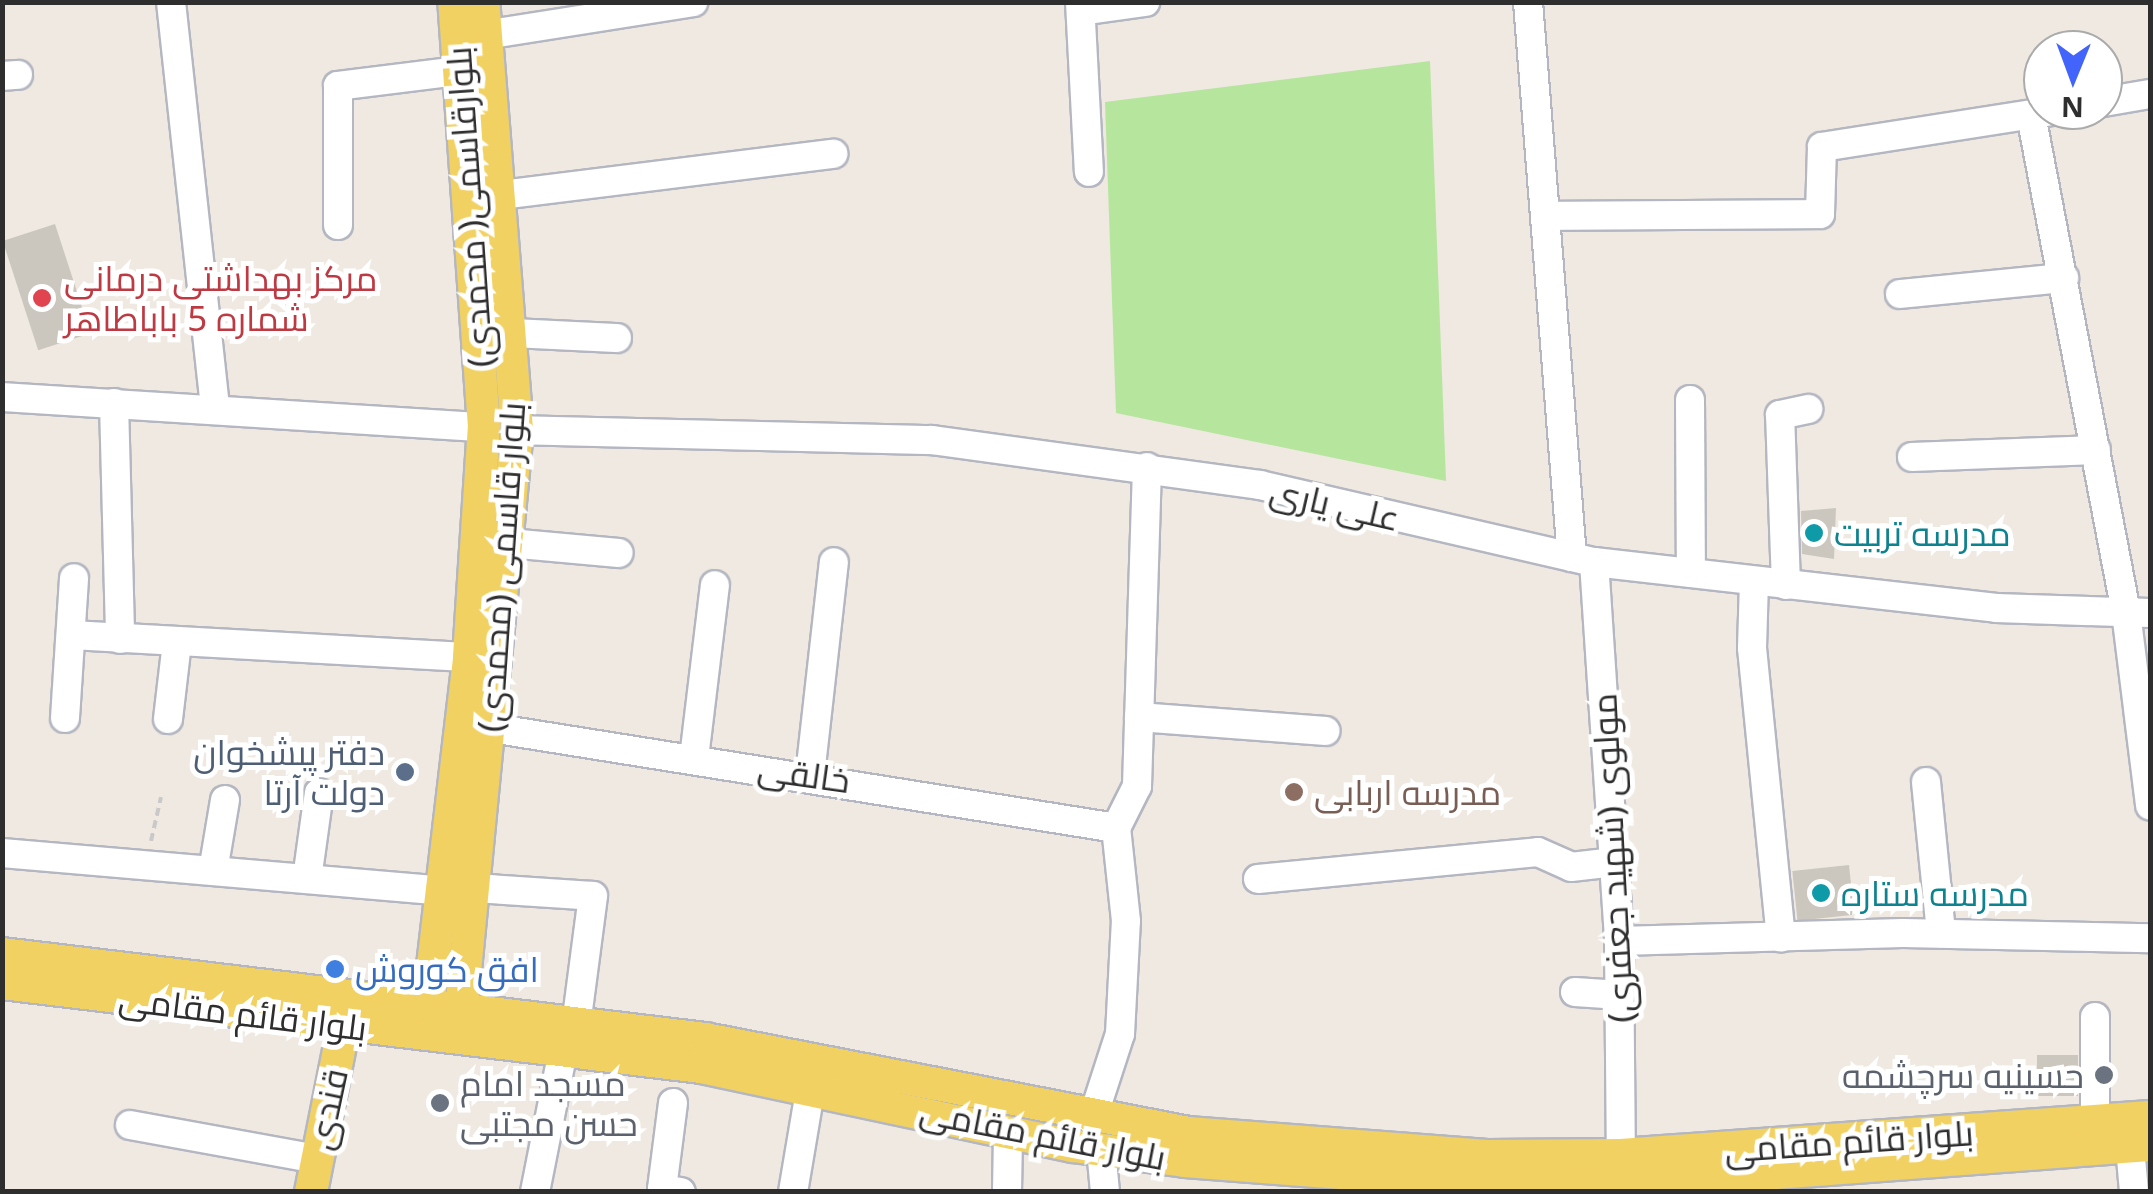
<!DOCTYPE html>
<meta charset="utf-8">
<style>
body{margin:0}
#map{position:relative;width:2153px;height:1194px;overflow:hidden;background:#efe9e1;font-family:"Noto Sans",Cairo,sans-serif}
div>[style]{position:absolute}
.green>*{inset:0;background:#b6e59e}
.building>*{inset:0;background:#cbc7bf;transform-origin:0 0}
.path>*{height:4px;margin-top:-2px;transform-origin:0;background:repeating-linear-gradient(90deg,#c9c9c9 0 8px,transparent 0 13px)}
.roads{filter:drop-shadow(2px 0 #b4b7c1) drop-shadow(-2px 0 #b4b7c1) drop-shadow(0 2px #b4b7c1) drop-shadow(0 -2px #b4b7c1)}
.minor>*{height:28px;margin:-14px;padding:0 14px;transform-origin:14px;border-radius:14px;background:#fff}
.major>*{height:32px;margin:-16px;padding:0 16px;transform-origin:16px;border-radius:16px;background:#f2d163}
.dots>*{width:28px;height:28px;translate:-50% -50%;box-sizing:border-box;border:5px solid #fff;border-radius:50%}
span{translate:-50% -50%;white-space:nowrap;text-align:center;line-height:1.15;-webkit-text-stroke:10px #fff;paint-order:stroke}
.street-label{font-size:35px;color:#2e2e2e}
.health-label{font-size:35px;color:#be3a42}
.left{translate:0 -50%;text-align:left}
.culture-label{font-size:35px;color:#0d838f}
.service-label{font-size:35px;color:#4e5e75}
.right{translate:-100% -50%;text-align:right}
.education-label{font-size:35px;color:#785e54}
.shop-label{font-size:35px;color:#366cbe}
.worship-label{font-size:35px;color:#5b616d}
.frame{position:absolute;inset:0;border:5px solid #2e2e2e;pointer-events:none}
.north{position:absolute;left:2023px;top:30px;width:100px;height:100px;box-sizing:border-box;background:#fff;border:2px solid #ababab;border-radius:50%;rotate:181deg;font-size:28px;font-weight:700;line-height:40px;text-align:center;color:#2e2e2e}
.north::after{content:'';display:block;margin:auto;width:35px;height:45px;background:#4264fb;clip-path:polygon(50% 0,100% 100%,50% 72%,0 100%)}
</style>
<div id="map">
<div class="green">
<i style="clip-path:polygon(1430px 61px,1446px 481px,1116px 413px,1105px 102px)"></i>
</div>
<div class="building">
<i style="left:55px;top:224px;width:115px;height:55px;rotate:72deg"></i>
<i style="clip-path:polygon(1836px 508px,1834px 559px,1802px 554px,1801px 511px)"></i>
<i style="left:1849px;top:865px;width:50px;height:57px;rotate:84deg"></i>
<i style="left:2078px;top:1055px;width:41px;height:41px;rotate:90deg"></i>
</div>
<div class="path">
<i style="left:151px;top:841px;width:45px;rotate:-77.2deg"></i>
</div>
<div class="roads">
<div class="minor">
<i style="left:171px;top:2px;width:406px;rotate:83.8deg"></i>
<i style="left:1080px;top:2px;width:170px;rotate:87deg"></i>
<i style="left:1528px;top:2px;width:557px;rotate:85.47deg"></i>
<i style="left:1081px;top:11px;width:65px;rotate:-8deg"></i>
<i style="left:485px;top:35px;width:211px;rotate:-9deg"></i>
<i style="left:2px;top:76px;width:16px;rotate:-4deg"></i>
<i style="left:2103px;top:102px;width:48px;rotate:-9.7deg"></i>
<i style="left:2031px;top:115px;width:506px;rotate:79.18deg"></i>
<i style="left:2126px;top:612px;width:195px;rotate:82.9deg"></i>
<i style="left:502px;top:195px;width:334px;rotate:-7.1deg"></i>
<i style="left:1545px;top:216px;width:275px;rotate:-0.4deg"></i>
<i style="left:1820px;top:214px;width:67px;rotate:-88.3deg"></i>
<i style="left:1822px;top:147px;width:239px;rotate:-8.9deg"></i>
<i style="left:338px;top:225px;width:139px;rotate:-90deg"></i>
<i style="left:338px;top:86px;width:122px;rotate:-7.1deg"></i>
<i style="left:1900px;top:294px;width:165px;rotate:-5.6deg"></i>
<i style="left:511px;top:333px;width:106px;rotate:2.7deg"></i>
<i style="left:2px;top:397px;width:483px;rotate:3.6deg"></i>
<i style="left:1690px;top:400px;width:173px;rotate:89.7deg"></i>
<i style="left:114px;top:403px;width:236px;rotate:88.5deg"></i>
<i style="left:517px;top:430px;width:415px;rotate:1.4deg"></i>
<i style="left:932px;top:440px;width:331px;rotate:7.8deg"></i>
<i style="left:1260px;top:485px;width:343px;rotate:13deg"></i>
<i style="left:1594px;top:562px;width:405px;rotate:6.5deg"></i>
<i style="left:1996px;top:608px;width:154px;rotate:1.9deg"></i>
<i style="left:1912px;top:457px;width:184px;rotate:-2.2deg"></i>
<i style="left:509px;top:543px;width:110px;rotate:5.2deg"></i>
<i style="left:1594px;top:562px;width:380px;rotate:86.2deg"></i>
<i style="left:1619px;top:941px;width:214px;rotate:89.5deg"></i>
<i style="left:1754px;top:581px;width:67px;rotate:91.7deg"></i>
<i style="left:1752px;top:648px;width:291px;rotate:84.3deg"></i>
<i style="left:1786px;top:585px;width:170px;rotate:-92deg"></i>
<i style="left:1780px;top:415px;width:29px;rotate:-12deg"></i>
<i style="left:72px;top:635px;width:398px;rotate:3.2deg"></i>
<i style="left:1139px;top:717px;width:187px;rotate:4.3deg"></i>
<i style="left:65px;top:718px;width:140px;rotate:-86.3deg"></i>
<i style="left:168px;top:719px;width:78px;rotate:-83.3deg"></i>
<i style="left:491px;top:728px;width:633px;rotate:9.09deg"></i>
<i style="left:694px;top:758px;width:174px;rotate:-83.1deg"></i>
<i style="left:810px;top:775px;width:214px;rotate:-83.6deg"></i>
<i style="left:1926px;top:782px;width:152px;rotate:84.3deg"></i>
<i style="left:2px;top:853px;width:442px;rotate:4.9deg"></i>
<i style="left:213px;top:871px;width:72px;rotate:-80.4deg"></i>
<i style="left:307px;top:879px;width:87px;rotate:-82.1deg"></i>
<i style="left:1258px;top:879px;width:281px;rotate:-5.5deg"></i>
<i style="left:1538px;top:852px;width:36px;rotate:24deg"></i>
<i style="left:1571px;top:867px;width:44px;rotate:-6.5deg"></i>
<i style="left:474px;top:888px;width:119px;rotate:3.8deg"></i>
<i style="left:593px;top:896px;width:130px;rotate:97.5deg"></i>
<i style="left:1619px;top:941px;width:284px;rotate:-1.6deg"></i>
<i style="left:1903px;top:933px;width:247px;rotate:1.2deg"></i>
<i style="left:1575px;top:992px;width:45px;rotate:3.8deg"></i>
<i style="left:2095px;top:1017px;width:105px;rotate:90deg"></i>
<i style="left:673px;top:1103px;width:87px;rotate:97.3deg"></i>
<i style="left:662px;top:1189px;width:19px;rotate:9deg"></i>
<i style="left:1092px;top:1120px;width:90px;rotate:-72deg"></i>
<i style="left:1120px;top:1034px;width:113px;rotate:-87deg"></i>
<i style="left:1126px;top:921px;width:94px;rotate:-96.1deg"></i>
<i style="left:1116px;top:828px;width:47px;rotate:-63.4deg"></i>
<i style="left:1137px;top:786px;width:319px;rotate:-88.2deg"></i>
<i style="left:130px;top:1125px;width:190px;rotate:10.3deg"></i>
<i style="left:2130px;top:1147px;width:45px;rotate:84.9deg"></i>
<i style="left:1101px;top:1149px;width:43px;rotate:84.7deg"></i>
<i style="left:535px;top:1192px;width:144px;rotate:-78.8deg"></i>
<i style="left:793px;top:1192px;width:108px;rotate:-80.4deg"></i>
<i style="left:1007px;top:1192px;width:60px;rotate:-89deg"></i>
</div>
<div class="major">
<i style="left:2px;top:954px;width:708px;rotate:6.89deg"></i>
<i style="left:705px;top:1039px;width:492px;rotate:11deg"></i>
<i style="left:1188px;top:1133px;width:300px;rotate:4.4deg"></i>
<i style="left:1487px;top:1156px;width:134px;rotate:-0.4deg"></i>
<i style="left:1621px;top:1155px;width:530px;rotate:-4.11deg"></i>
<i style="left:2px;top:983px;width:704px;rotate:6.85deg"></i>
<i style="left:701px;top:1067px;width:380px;rotate:12deg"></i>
<i style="left:1073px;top:1146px;width:113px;rotate:7.6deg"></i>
<i style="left:1185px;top:1161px;width:301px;rotate:4.4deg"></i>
<i style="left:1485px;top:1184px;width:130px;rotate:0.4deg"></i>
<i style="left:1615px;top:1185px;width:536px;rotate:-4.28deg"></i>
<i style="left:428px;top:1008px;width:353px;rotate:-83.3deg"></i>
<i style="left:469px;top:657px;width:230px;rotate:-86.3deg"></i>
<i style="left:484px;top:427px;width:426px;rotate:-94deg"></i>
<i style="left:461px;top:1012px;width:585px;rotate:-84.5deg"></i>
<i style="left:517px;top:430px;width:429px;rotate:-94.5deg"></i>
<i style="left:311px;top:1192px;width:169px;rotate:-78.8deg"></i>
</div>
</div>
<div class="dots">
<i style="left:42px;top:298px;background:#e0444e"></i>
<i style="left:1814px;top:533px;background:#0f9aa8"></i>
<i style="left:405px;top:772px;background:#5c6f8a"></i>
<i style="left:1294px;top:792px;background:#8d6e63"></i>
<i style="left:1821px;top:893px;background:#0f9aa8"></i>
<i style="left:335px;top:969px;background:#3f7fe0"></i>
<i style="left:2104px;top:1075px;background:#6b7280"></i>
<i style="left:440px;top:1103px;background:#6b7280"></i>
</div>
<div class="street-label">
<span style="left:469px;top:207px;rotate:-94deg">بلوارقاسمی( محمدی)</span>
<span style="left:1335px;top:504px;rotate:13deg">علی یاری</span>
<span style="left:501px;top:567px;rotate:-86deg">بلوار قاسمی (محمدی)</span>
<span style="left:804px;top:774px;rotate:8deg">خالقی</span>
<span style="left:1612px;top:858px;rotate:-93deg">مولوی (شهید جعفری)</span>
<span style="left:243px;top:1013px;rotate:7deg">بلوار قائم مقامی</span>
<span style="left:327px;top:1109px;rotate:-78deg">قندی</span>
<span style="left:1043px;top:1134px;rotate:11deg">بلوار قائم مقامی</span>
<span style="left:1849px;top:1141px;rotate:-4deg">بلوار قائم مقامی</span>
</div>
<div class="health-label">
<span class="left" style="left:64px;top:298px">مرکز بهداشتی درمانی<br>شماره 5 باباطاهر</span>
</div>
<div class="culture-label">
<span class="left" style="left:1834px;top:533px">مدرسه تربیت</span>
<span class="left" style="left:1841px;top:893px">مدرسه ستاره</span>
</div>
<div class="service-label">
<span class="right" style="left:385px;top:772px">دفتر پیشخوان<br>دولت آرتا</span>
</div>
<div class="education-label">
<span class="left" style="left:1314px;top:792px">مدرسه اربابی</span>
</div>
<div class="shop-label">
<span class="left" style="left:355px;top:969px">افق کوروش</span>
</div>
<div class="worship-label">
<span class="right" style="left:2084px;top:1075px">حسینیه سرچشمه</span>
<span class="left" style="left:460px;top:1103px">مسجد امام<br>حسن مجتبی</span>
</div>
<div class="frame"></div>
<div class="north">N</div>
</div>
